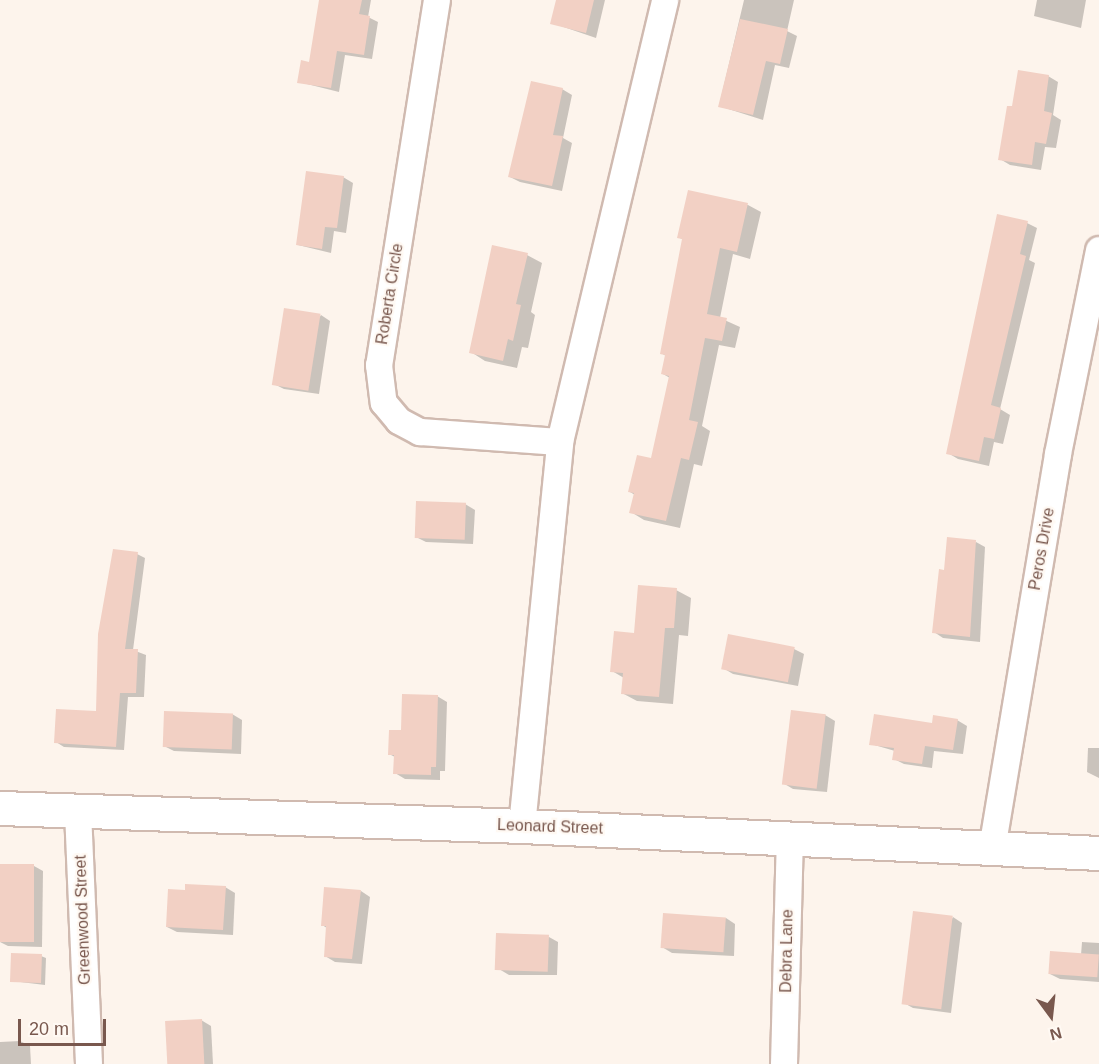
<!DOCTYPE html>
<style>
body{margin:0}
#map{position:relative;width:1099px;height:1064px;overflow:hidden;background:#fdf4ec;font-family:Helvetica,sans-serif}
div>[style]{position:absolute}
.shadow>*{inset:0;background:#0003}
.building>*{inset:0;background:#f2d0c4;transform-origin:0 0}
.roads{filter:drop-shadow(2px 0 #d0bab0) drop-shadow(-2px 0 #d0bab0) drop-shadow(0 2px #d0bab0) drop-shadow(0 -2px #d0bab0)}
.minor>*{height:26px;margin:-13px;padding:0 13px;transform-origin:13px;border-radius:13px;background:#fff}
.tertiary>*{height:33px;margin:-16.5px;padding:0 16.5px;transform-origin:16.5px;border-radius:16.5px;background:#fff}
span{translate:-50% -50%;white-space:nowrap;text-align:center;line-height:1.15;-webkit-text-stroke:4.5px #fff9f3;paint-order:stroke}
.street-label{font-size:16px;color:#79584e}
.north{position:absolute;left:1021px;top:986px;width:60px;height:60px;-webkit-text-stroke:4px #fff9f3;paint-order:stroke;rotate:165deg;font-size:16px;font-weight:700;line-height:24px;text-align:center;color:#79584e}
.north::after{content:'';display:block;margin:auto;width:21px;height:27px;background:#79584e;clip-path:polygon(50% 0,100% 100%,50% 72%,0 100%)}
.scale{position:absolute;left:18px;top:1019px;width:88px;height:27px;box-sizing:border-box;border:3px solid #79584e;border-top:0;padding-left:8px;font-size:18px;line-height:21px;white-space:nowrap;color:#79584e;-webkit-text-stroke:4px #fff9f3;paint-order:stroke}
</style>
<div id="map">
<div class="shadow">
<i style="clip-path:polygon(321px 0,371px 0,368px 17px,378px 22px,372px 59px,345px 55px,339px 92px,299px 82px,310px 64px)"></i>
<i style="clip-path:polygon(557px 0,605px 0,596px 38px,552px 23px)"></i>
<i style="clip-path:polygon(744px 0,794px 0,787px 31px,797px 36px,789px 68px,775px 65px,763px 120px,719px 106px)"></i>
<i style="clip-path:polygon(1037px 0,1086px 0,1081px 28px,1034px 16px)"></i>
<i style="clip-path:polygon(1048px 76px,1058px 82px,1053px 115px,1061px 120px,1056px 148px,1045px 147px,1041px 170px,1010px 165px,1000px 159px,1013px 108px)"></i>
<i style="clip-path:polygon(562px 89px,572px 95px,563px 138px,572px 143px,562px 191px,520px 182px,510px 177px)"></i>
<i style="clip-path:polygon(343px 177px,353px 183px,346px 233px,334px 231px,331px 253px,298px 245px)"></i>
<i style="clip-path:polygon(689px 192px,748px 205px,761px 212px,750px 259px,733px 254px,720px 318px,740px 327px,735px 348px,719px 345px,702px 426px,710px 431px,702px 466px,694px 464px,680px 528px,644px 520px,631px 512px,635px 495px,630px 492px,652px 460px,670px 378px,663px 374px,666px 356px,661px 353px,684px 240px,678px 237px)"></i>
<i style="clip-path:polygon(1027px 223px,1037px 228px,1029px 260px,1035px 263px,1000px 409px,1010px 415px,1003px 444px,994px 442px,989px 466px,958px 459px,948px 453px)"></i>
<i style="clip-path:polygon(527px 255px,542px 263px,531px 312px,535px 315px,528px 348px,522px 347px,517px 368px,485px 361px,471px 352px)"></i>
<i style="clip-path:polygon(321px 315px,330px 321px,319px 394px,284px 389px,274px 384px)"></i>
<i style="clip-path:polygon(465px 504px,475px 510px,473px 544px,426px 542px,416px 537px)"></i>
<i style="clip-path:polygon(976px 542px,985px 547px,980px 642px,943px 638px,934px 632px,946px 571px)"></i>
<i style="clip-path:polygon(137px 554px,145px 558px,133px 650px,146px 655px,144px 697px,128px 697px,124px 750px,64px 747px,56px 742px,97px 713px)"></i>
<i style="clip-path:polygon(676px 590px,691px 598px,688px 636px,679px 635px,673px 704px,637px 701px,622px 693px,624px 678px,612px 671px)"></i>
<i style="clip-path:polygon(794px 649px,804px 654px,798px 686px,733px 674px,723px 668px)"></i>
<i style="clip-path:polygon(437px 696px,447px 702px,445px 771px,440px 771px,440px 780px,405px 779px,395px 773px,395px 757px,389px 754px,403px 732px)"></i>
<i style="clip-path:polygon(232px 714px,242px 720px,241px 754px,174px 751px,164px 746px)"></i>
<i style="clip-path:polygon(825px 715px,835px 721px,827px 792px,793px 789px,783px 783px)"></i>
<i style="clip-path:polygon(957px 720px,967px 726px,963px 754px,934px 751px,932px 768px,904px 764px,894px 759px,895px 751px,871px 744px)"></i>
<i style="clip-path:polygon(1088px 748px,1099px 748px,1099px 778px,1087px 772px)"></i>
<i style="clip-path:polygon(34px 866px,43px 871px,42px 947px,8px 946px,0 942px)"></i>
<i style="clip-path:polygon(225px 887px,235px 893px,233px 935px,177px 932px,167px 927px)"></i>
<i style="clip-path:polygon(361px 891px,370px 897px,362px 964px,335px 962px,325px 956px,327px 928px,322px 925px)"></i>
<i style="clip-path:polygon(953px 917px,962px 923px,951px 1013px,913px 1008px,904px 1003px)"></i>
<i style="clip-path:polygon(726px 918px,735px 924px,734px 956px,672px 953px,662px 947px)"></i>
<i style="clip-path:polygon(549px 937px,558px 942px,557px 975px,509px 975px,499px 969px)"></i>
<i style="clip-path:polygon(1082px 942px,1099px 943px,1099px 982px,1060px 979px,1050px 974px,1081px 955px)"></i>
<i style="clip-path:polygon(41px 956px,46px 958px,45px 985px,12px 981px)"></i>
<i style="clip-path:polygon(201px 1020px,211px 1026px,213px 1064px,168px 1064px)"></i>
<i style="clip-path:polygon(20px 1041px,30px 1046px,31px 1064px,0 1064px,0 1042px)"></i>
</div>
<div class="building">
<i style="clip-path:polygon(319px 0,362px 0,359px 14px,370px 16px,364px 55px,337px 51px,331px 88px,297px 83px,301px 60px,309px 62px)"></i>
<i style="clip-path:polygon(556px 0,594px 0,586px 33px,550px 24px)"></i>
<i style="clip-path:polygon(740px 19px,788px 29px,780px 64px,766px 61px,753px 115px,718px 107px)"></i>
<i style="clip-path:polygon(1018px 70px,1049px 75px,1044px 111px,1052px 113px,1046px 144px,1035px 142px,1032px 165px,998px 160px,1007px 106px,1012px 106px)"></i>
<i style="clip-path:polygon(531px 81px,563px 88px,553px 135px,563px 136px,552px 186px,508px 177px)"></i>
<i style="clip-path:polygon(306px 171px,344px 176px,337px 228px,325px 227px,322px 249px,296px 245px)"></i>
<i style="clip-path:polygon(688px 190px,748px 203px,737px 252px,720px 248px,707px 314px,727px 318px,722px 341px,705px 338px,689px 420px,698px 422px,689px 460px,681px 458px,666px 521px,629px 513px,634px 493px,628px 492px,637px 455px,651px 458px,669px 376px,661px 374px,665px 355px,660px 354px,682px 239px,677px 238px)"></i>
<i style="clip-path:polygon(997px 214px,1028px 221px,1020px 254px,1026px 256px,991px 405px,1001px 408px,994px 439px,984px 437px,979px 461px,946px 454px)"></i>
<i style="clip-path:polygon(492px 245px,528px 253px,516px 304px,521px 305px,513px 341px,508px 339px,503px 361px,469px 353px)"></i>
<i style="left:284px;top:308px;width:37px;height:78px;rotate:9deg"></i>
<i style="left:416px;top:501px;width:50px;height:37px;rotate:2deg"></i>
<i style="clip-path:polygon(947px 537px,976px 540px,970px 637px,932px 633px,939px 569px,944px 570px)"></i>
<i style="clip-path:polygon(113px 549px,138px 552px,125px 649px,138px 649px,136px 693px,120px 693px,116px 747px,54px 743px,56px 709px,96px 711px,98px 634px)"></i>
<i style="clip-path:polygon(638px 585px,677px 588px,674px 628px,665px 628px,659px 697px,621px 694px,623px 673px,610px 672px,614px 631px,634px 633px)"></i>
<i style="left:728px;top:634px;width:68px;height:36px;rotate:11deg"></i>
<i style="clip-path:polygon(402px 694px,438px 695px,436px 767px,431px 767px,431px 775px,393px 774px,394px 755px,388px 755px,389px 730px,401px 730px)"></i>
<i style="left:791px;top:710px;width:35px;height:75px;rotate:7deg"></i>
<i style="left:164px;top:711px;width:69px;height:36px;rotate:2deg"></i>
<i style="clip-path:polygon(874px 714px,932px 723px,933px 715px,958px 719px,953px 750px,925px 746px,922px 764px,892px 760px,894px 748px,869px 745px)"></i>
<i style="left:0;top:864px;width:34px;height:78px"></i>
<i style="clip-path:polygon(185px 884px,226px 886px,223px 930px,166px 927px,168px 889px,185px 890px)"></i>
<i style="clip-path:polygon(324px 887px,361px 890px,352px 959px,324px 957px,326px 926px,321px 926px)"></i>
<i style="left:913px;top:911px;width:40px;height:94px;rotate:7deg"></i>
<i style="left:663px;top:913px;width:63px;height:35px;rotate:4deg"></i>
<i style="left:496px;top:933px;width:53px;height:37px;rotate:2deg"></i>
<i style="left:1050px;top:951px;width:49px;height:23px;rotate:4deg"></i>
<i style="left:11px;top:953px;width:31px;height:29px;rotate:2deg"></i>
<i style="left:202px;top:1019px;width:45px;height:37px;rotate:87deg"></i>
</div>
<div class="roads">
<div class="minor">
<i style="left:437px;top:0;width:370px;rotate:99deg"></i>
<i style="left:379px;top:365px;width:38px;rotate:83deg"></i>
<i style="left:384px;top:403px;width:23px;rotate:50deg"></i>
<i style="left:399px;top:421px;width:24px;rotate:28deg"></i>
<i style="left:420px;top:432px;width:140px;rotate:4.1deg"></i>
<i style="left:78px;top:812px;width:252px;rotate:87.5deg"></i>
<i style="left:522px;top:826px;width:386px;rotate:-84.3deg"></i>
<i style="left:560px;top:442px;width:454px;rotate:-76.6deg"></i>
<i style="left:992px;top:849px;width:400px;rotate:-80.5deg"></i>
<i style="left:1058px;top:454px;width:208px;rotate:-78.6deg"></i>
<i style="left:784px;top:1064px;width:226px;rotate:-88.5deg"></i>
</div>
<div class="tertiary">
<i style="left:0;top:808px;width:522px;rotate:1.97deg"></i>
<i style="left:522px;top:826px;width:578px;rotate:2.68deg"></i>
</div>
</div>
<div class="street-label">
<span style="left:390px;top:294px;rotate:-81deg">Roberta Circle</span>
<span style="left:1042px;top:549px;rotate:-80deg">Peros Drive</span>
<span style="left:550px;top:827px;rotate:2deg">Leonard Street</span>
<span style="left:83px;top:920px;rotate:-92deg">Greenwood Street</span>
<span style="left:787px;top:951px;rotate:-89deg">Debra Lane</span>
</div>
<div class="north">N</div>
<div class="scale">20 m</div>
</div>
